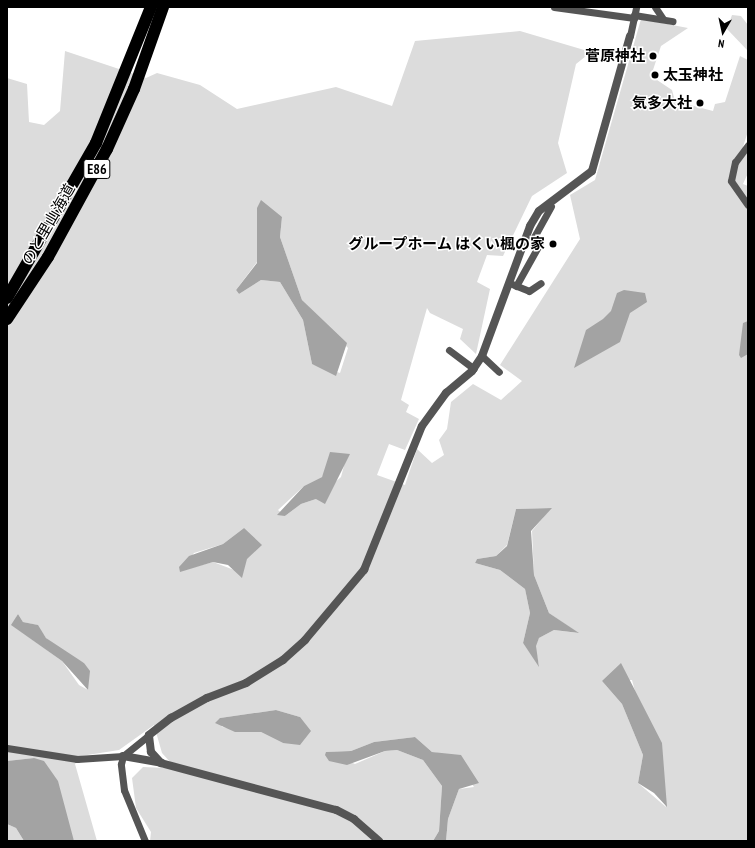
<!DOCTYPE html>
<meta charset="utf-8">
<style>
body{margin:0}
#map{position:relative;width:755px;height:848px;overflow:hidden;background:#fff;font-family:"PT Sans Narrow","Noto Sans JP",sans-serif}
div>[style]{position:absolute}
.green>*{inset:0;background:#dcdcdc}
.water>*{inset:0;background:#a3a3a3}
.minor>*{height:7px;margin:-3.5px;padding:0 3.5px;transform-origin:3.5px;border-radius:3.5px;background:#555}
.tertiary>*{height:8px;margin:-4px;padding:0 4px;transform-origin:4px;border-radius:4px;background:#555}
.motorway>*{height:12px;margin:-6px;padding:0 6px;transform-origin:6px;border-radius:6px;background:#000}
.dots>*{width:11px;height:11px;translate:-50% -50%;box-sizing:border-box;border:2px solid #fff;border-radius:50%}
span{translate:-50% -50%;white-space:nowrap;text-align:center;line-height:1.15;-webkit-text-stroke:3px #fff;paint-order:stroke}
.shield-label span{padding:1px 3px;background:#fff;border:1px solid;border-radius:3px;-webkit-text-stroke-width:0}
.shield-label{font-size:14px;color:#000;font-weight:700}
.poi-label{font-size:15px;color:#000;font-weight:700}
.right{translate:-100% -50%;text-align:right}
.left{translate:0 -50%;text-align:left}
.street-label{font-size:15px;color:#000}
.frame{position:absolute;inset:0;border:8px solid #000;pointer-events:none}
.north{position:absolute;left:703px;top:12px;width:40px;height:40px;-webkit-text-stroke:3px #fff;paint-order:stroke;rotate:189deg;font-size:11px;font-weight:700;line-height:16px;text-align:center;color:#000}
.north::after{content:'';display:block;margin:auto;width:14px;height:18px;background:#000;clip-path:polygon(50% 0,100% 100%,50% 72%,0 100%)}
</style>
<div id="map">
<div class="green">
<i style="clip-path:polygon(732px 15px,741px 16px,748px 25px,748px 51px,727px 29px)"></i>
<i style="clip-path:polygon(evenodd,641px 19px,688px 28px,661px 46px,651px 76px,672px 90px,675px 101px,713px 111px,715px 104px,725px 102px,740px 56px,748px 60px,748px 131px,743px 147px,748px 144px,748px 173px,743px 184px,748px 186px,748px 841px,446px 841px,448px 819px,459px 789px,474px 787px,453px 756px,432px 752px,415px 737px,374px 742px,351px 751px,326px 752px,355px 764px,385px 751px,397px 750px,423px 760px,442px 786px,439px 831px,433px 841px,150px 841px,151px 832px,136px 808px,132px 778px,143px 767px,166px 768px,171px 763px,162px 753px,154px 725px,119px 750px,81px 756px,75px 764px,97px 841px,74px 841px,34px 758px,7px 761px,7px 78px,27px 84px,29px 122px,44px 125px,60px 111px,65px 51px,146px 78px,157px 73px,200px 85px,237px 109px,336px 87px,392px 106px,415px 41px,520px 31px,591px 52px,576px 64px,558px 143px,567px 173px,532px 196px,503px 256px,487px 255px,477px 282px,490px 289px,476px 354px,460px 339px,463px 329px,430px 313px,427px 308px,401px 400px,409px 405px,406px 412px,419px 419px,405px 450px,389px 444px,377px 475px,405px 485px,417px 449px,432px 463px,444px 455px,439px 440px,447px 429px,451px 402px,473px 384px,501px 400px,522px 381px,500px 365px,580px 239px,570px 195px,595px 180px,641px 19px,257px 208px,282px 217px,280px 237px,302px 300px,348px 348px,340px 373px,312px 364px,303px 320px,280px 282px,261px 280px,239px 294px,236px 290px,257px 262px,257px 208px,641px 19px,345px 462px,341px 477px,316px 499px,301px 504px,285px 516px,278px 510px,304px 486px,322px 477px,329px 463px,345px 462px,641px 19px,551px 508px,532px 531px,534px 575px,549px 613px,578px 633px,554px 630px,539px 638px,535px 646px,539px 666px,523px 643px,530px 613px,525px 589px,500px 570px,475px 563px,477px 559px,496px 556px,507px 545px,516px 509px,551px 508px,641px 19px,244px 528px,237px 571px,213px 562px,180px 571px,194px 553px,223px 544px,244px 528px,641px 19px,18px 614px,23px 622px,37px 625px,46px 638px,66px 654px,84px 663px,88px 690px,79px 685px,62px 661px,12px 625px,18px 614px,641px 19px,632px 680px,666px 807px,638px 783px,643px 755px,622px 704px,602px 681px,632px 680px,641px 19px,276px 710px,300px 717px,283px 743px,261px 732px,222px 727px,220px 718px,276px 710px)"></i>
<i style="clip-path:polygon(7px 824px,16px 828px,24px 841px,7px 841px)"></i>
</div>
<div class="water">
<i style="clip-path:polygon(261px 200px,282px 217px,280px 237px,302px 300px,347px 343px,336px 376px,312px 364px,303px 320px,280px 282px,261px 280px,239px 294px,236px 290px,257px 263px,257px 208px)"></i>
<i style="clip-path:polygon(624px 290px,645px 293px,647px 302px,630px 313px,620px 342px,574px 368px,586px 330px,603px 319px,611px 311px,617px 293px)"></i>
<i style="clip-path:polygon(748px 321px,748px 354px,741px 358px,739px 355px,743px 323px)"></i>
<i style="clip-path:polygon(330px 452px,350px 454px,325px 504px,316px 499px,301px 504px,285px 516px,277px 515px,304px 486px,322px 477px)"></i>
<i style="clip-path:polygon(552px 508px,531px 531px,534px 575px,549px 613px,579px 633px,554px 630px,539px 638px,536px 646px,539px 667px,523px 643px,530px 613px,525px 589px,500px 570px,475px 563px,477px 559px,496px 556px,507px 546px,516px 509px)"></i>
<i style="clip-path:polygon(244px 528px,262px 545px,247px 559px,242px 578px,228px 565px,213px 562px,180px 572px,179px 567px,189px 556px,223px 544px)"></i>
<i style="clip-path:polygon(18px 614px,23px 622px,38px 625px,46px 638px,84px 663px,90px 671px,88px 690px,62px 661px,11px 625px)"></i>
<i style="clip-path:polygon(621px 663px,662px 743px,667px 807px,654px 793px,638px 783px,643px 755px,622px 704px,602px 681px)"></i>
<i style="clip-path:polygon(276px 710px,300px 717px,311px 731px,300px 745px,283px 743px,261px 732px,235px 732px,215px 723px,220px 718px)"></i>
<i style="clip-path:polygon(415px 737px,432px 752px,461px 755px,479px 783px,459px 789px,448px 819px,446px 841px,433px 841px,439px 831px,442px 786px,423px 760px,397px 750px,385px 751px,347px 765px,329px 761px,325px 755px,326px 752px,351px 751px,374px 742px)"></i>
<i style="clip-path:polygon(34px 758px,44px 761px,58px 781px,74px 841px,24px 841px,16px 828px,7px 824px,7px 761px)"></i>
</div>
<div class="minor">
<i style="left:554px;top:7px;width:81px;rotate:7.8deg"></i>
<i style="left:655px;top:7px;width:14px;rotate:56deg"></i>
<i style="left:634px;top:15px;width:39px;rotate:9deg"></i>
<i style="left:630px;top:36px;width:30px;rotate:-78deg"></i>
<i style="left:748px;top:145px;width:21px;rotate:127deg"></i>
<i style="left:735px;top:162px;width:19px;rotate:102deg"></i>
<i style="left:731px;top:181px;width:29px;rotate:55deg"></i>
<i style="left:512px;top:284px;width:18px;rotate:22deg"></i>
<i style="left:529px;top:291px;width:14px;rotate:-34deg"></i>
<i style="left:516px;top:286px;width:49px;rotate:-60.8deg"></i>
<i style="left:540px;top:243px;width:8px;rotate:-135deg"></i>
<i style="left:534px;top:237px;width:35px;rotate:-61deg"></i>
<i style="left:449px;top:350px;width:31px;rotate:37deg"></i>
<i style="left:482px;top:356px;width:23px;rotate:43deg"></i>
<i style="left:7px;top:748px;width:71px;rotate:8.9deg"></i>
<i style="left:77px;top:759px;width:46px;rotate:-3.7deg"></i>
<i style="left:145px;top:841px;width:55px;rotate:-112.4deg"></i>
<i style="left:124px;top:790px;width:26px;rotate:-97deg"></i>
<i style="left:121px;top:764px;width:8px;rotate:-76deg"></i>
<i style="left:123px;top:756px;width:33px;rotate:-39deg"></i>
</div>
<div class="tertiary">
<i style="left:123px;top:756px;width:39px;rotate:10deg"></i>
<i style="left:379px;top:841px;width:33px;rotate:-139deg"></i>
<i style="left:354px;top:819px;width:20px;rotate:-153deg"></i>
<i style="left:336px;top:810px;width:181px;rotate:-165deg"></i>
<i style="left:161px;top:763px;width:15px;rotate:-132deg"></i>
<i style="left:151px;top:752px;width:17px;rotate:-97deg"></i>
<i style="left:149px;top:735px;width:28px;rotate:-38deg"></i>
<i style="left:171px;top:718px;width:41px;rotate:-29.1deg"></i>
<i style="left:207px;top:698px;width:42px;rotate:-21deg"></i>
<i style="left:246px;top:683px;width:44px;rotate:-31.9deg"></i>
<i style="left:283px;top:660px;width:30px;rotate:-42deg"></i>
<i style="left:305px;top:640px;width:92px;rotate:-49.9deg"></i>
<i style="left:364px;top:570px;width:155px;rotate:-68.1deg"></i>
<i style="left:422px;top:426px;width:41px;rotate:-54deg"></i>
<i style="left:446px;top:393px;width:34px;rotate:-40deg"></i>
<i style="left:472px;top:371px;width:18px;rotate:-56deg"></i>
<i style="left:482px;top:356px;width:139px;rotate:-69.7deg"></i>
<i style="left:530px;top:226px;width:17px;rotate:-59deg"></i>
<i style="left:539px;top:211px;width:66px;rotate:-37deg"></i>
<i style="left:592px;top:171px;width:140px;rotate:-74.3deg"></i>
</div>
<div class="motorway">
<i style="left:7px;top:298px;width:179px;rotate:-60.1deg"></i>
<i style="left:96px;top:143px;width:147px;rotate:-68deg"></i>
<i style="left:7px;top:319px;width:74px;rotate:-56.5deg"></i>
<i style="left:48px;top:257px;width:123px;rotate:-61.4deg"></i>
<i style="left:107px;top:149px;width:66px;rotate:-65.8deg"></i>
<i style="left:134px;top:89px;width:87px;rotate:-70.5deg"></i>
</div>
<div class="dots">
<i style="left:653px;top:56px;background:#000"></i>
<i style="left:655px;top:75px;background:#000"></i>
<i style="left:700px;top:103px;background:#000"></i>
<i style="left:553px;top:244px;background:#000"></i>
</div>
<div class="shield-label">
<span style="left:97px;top:169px">E86</span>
</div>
<div class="poi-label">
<span class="right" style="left:645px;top:56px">菅原神社</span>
<span class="left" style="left:663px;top:75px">太玉神社</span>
<span class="right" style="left:692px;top:103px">気多大社</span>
<span class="right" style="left:545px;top:244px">グループホーム はくい楓の家</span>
</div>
<div class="street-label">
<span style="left:48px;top:224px;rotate:-60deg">のと里山海道</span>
</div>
<div class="frame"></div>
<div class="north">N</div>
</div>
